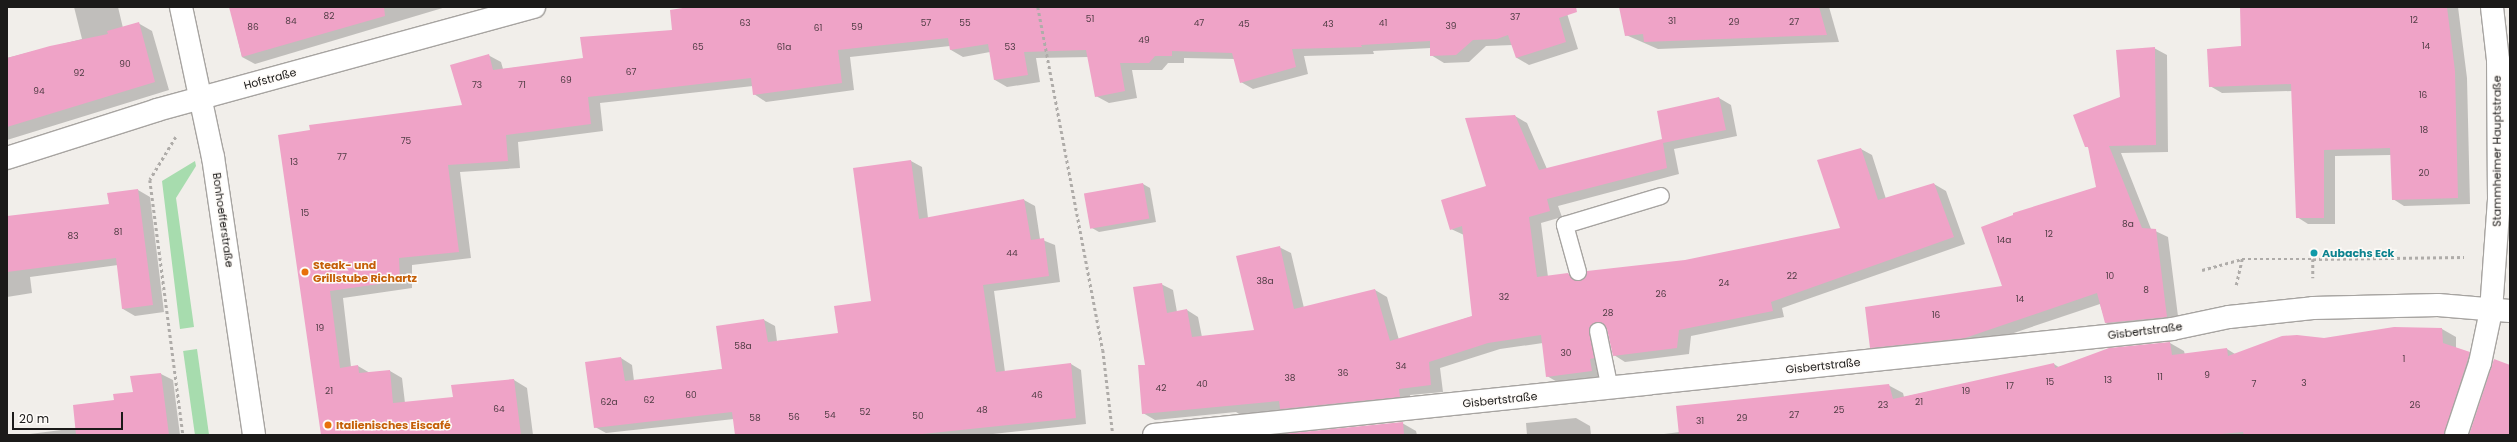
<!DOCTYPE html>
<meta charset="utf-8">
<style>
body{margin:0}
#map{position:relative;width:2517px;height:442px;overflow:hidden;background:#f1eeea;font-family:Poppins,sans-serif}
div>[style]{position:absolute}
.green>*{inset:0;background:#a7dcae;transform-origin:0 0}
.shadow>*{inset:0;background:#0003}
.building>*{inset:0;background:#efa3c7;transform-origin:0 0}
.path>*{height:2.5px;margin-top:-1.25px;transform-origin:0;background:repeating-linear-gradient(90deg,#afaca9 0 3px,transparent 0 6px)}
.roads{filter:drop-shadow(1px 0 #a7a4a1) drop-shadow(-1px 0 #a7a4a1) drop-shadow(0 1px #a7a4a1) drop-shadow(0 -1px #a7a4a1)}
.service>*{height:16px;margin:-8px;padding:0 8px;transform-origin:8px;border-radius:8px;background:#fff}
.minor>*{height:22px;margin:-11px;padding:0 11px;transform-origin:11px;border-radius:11px;background:#fff}
.dots>*{width:11px;height:11px;translate:-50% -50%;box-sizing:border-box;border:2px solid #fefbf8;border-radius:50%}
span{translate:-50% -50%;white-space:nowrap;text-align:center;line-height:1.15;-webkit-text-stroke:3px #fefbf8;paint-order:stroke}
.number-label{font-size:9px;color:#503c44}
.number-label span{-webkit-text-stroke-width:0}
.street-label{font-size:11px;color:#1b1a19}
.culture-label{font-size:11px;color:#0d838f;font-weight:700}
.left{translate:0 -50%;text-align:left}
.food-label{font-size:11px;color:#c56008;font-weight:700}
.frame{position:absolute;inset:0;border:8px solid #1b1a19;pointer-events:none}
.scale{position:absolute;left:12px;top:412px;width:111px;height:18px;box-sizing:border-box;border:2px solid #1b1a19;border-top:0;padding-left:5px;font-size:12px;line-height:14px;white-space:nowrap;color:#1b1a19;-webkit-text-stroke:3px #fefbf8;paint-order:stroke}
</style>
<div id="map">
<div class="green">
<i style="clip-path:polygon(195px 161px,196px 166px,176px 198px,194px 327px,180px 329px,162px 181px)"></i>
<i style="left:197px;top:349px;width:87px;height:14px;rotate:82deg"></i>
</div>
<div class="shadow">
<i style="clip-path:polygon(74px 7px,118px 7px,123px 28px,138px 23px,152px 31px,169px 90px,7px 140px,7px 58px,82px 39px)"></i>
<i style="clip-path:polygon(230px 7px,446px 7px,255px 64px,242px 57px)"></i>
<i style="clip-path:polygon(696px 7px,1565px 7px,1578px 49px,1529px 65px,1517px 58px,1513px 45px,1486px 46px,1469px 62px,1444px 63px,1431px 55px,1431px 48px,1373px 51px,1374px 54px,1304px 56px,1308px 74px,1253px 89px,1241px 82px,1235px 59px,1184px 58px,1184px 63px,1168px 63px,1162px 70px,1132px 70px,1137px 98px,1109px 103px,1096px 96px,1089px 57px,1036px 58px,1040px 82px,1007px 87px,995px 80px,990px 52px,963px 57px,951px 50px,950px 46px,850px 57px,854px 90px,766px 102px,754px 94px,753px 86px,600px 103px,603px 131px,518px 142px,520px 168px,460px 172px,471px 258px,412px 265px,412px 288px,343px 298px,351px 367px,358px 366px,370px 373px,390px 371px,402px 378px,405px 403px,454px 398px,514px 380px,527px 388px,533px 435px,322px 435px,279px 136px,463px 106px,488px 55px,501px 62px,503px 69px,584px 59px,673px 30px)"></i>
<i style="clip-path:polygon(1620px 7px,1829px 7px,1839px 42px,1658px 49px,1626px 35px)"></i>
<i style="clip-path:polygon(2257px 7px,2458px 7px,2467px 78px,2470px 204px,2404px 206px,2393px 199px,2391px 155px,2335px 156px,2335px 224px,2308px 224px,2297px 217px,2292px 91px,2222px 93px,2210px 86px,2242px 47px)"></i>
<i style="clip-path:polygon(2154px 48px,2167px 55px,2168px 152px,2121px 153px,2151px 229px,2168px 237px,2179px 324px,2119px 330px,2106px 323px,2100px 304px,1978px 345px,1884px 355px,1871px 347px,2003px 286px,2097px 188px,2089px 148px,2086px 146px)"></i>
<i style="clip-path:polygon(1719px 98px,1731px 105px,1737px 136px,1674px 149px,1679px 174px,1558px 206px,1562px 217px,1541px 223px,1548px 277px,1568px 274px,1581px 282px,1841px 229px,1861px 149px,1872px 155px,1886px 199px,1934px 184px,1946px 191px,1965px 244px,1782px 308px,1784px 317px,1691px 336px,1689px 354px,1625px 362px,1614px 355px,1608px 328px,1600px 335px,1603px 377px,1559px 383px,1547px 376px,1543px 343px,1500px 349px,1440px 368px,1443px 392px,1410px 395px,1411px 403px,1248px 420px,1236px 412px,1155px 420px,1143px 413px,1146px 365px,1161px 284px,1173px 290px,1177px 312px,1187px 310px,1198px 317px,1202px 337px,1256px 331px,1279px 247px,1291px 253px,1304px 308px,1375px 290px,1387px 297px,1399px 340px,1473px 316px,1464px 235px,1451px 229px,1487px 187px,1515px 116px,1527px 123px,1547px 169px,1663px 140px)"></i>
<i style="clip-path:polygon(911px 161px,922px 167px,928px 218px,1024px 200px,1035px 206px,1040px 239px,1055px 245px,1060px 282px,994px 291px,1005px 372px,1071px 364px,1081px 370px,1086px 424px,984px 435px,736px 435px,734px 419px,606px 433px,595px 427px,621px 358px,632px 365px,634px 381px,723px 369px,764px 320px,775px 326px,777px 341px,839px 334px,872px 302px)"></i>
<i style="clip-path:polygon(1143px 184px,1150px 188px,1156px 222px,1099px 232px,1092px 228px)"></i>
<i style="clip-path:polygon(138px 190px,150px 197px,164px 312px,135px 316px,123px 309px,118px 265px,30px 277px,32px 293px,7px 297px,7px 217px,110px 205px)"></i>
<i style="clip-path:polygon(2442px 329px,2456px 337px,2456px 348px,2483px 361px,2459px 435px,1656px 435px,1680px 432px,1888px 385px,1903px 393px,1904px 397px,2054px 364px,2060px 368px,2170px 343px,2184px 351px,2185px 355px,2227px 349px,2235px 354px,2324px 339px)"></i>
<i style="clip-path:polygon(161px 374px,173px 380px,180px 435px,22px 435px,77px 428px,115px 400px,134px 393px)"></i>
<i style="clip-path:polygon(1576px 418px,1590px 426px,1591px 435px,1527px 435px,1526px 423px)"></i>
<i style="clip-path:polygon(1402px 423px,1416px 431px,1417px 435px,1284px 435px)"></i>
</div>
<div class="building">
<i style="clip-path:polygon(229px 7px,384px 7px,385px 16px,242px 57px)"></i>
<i style="clip-path:polygon(689px 7px,1576px 7px,1577px 12px,1559px 18px,1566px 42px,1516px 58px,1508px 35px,1497px 39px,1473px 40px,1456px 55px,1430px 56px,1430px 41px,1361px 45px,1362px 47px,1292px 49px,1296px 67px,1240px 83px,1232px 53px,1172px 51px,1172px 56px,1155px 56px,1149px 63px,1120px 63px,1125px 91px,1095px 97px,1086px 50px,1024px 52px,1028px 75px,994px 80px,988px 44px,950px 50px,948px 38px,838px 50px,842px 83px,753px 95px,751px 78px,588px 97px,591px 124px,506px 135px,508px 161px,448px 165px,459px 252px,399px 258px,400px 281px,330px 291px,340px 368px,358px 365px,359px 373px,390px 370px,393px 403px,453px 397px,451px 385px,514px 379px,521px 435px,321px 435px,278px 135px,310px 130px,309px 125px,462px 105px,450px 65px,489px 54px,493px 70px,583px 58px,580px 37px,672px 30px,670px 10px)"></i>
<i style="clip-path:polygon(1619px 7px,1819px 7px,1827px 35px,1644px 42px,1643px 34px,1625px 36px)"></i>
<i style="clip-path:polygon(2240px 7px,2447px 7px,2455px 71px,2458px 198px,2392px 200px,2390px 148px,2324px 150px,2324px 218px,2296px 218px,2291px 84px,2209px 87px,2207px 49px,2241px 46px)"></i>
<i style="clip-path:polygon(139px 22px,155px 82px,7px 127px,7px 58px,50px 46px,108px 34px,107px 31px)"></i>
<i style="clip-path:polygon(2155px 47px,2156px 145px,2109px 146px,2142px 228px,2156px 229px,2167px 317px,2105px 323px,2097px 293px,1965px 338px,1870px 348px,1865px 307px,2002px 286px,1981px 227px,2013px 215px,2013px 213px,2096px 187px,2088px 147px,2085px 147px,2073px 115px,2120px 97px,2116px 50px)"></i>
<i style="clip-path:polygon(1719px 97px,1726px 130px,1663px 143px,1667px 168px,1547px 199px,1550px 211px,1529px 217px,1537px 277px,1568px 273px,1572px 279px,1580px 281px,1585px 278px,1587px 271px,1685px 260px,1840px 228px,1817px 160px,1861px 148px,1878px 200px,1934px 183px,1954px 237px,1771px 302px,1773px 311px,1679px 330px,1677px 348px,1613px 356px,1607px 329px,1601px 322px,1596px 322px,1589px 328px,1594px 358px,1590px 359px,1592px 371px,1546px 377px,1541px 335px,1488px 343px,1429px 362px,1431px 385px,1399px 389px,1400px 397px,1280px 409px,1279px 401px,1142px 414px,1138px 365px,1145px 365px,1133px 287px,1162px 283px,1167px 313px,1187px 309px,1192px 337px,1254px 330px,1236px 256px,1280px 246px,1294px 309px,1375px 289px,1390px 341px,1472px 316px,1462px 226px,1450px 230px,1441px 200px,1486px 186px,1465px 118px,1515px 115px,1539px 170px,1662px 139px,1657px 111px)"></i>
<i style="clip-path:polygon(911px 160px,919px 219px,1024px 199px,1031px 240px,1044px 238px,1049px 276px,983px 285px,996px 372px,1071px 363px,1076px 418px,913px 435px,735px 435px,732px 412px,594px 428px,585px 362px,621px 357px,625px 381px,722px 369px,716px 326px,764px 319px,768px 342px,838px 333px,834px 306px,871px 301px,853px 168px)"></i>
<i style="left:1143px;top:183px;width:36px;height:60px;rotate:80deg"></i>
<i style="clip-path:polygon(138px 189px,153px 305px,122px 309px,116px 258px,7px 272px,7px 216px,109px 204px,107px 193px)"></i>
<i style="clip-path:polygon(2394px 327px,2442px 328px,2443px 343px,2470px 352px,2444px 435px,2244px 435px,2243px 432px,2210px 435px,1679px 435px,1676px 406px,1889px 384px,1893px 399px,2054px 363px,2055px 368px,2109px 348px,2170px 342px,2172px 355px,2227px 348px,2228px 356px,2282px 336px,2297px 335px,2324px 338px)"></i>
<i style="clip-path:polygon(2494px 359px,2510px 365px,2510px 435px,2469px 435px)"></i>
<i style="clip-path:polygon(161px 373px,169px 435px,76px 435px,73px 405px,114px 400px,113px 394px,133px 392px,130px 376px)"></i>
<i style="clip-path:polygon(1403px 422px,1404px 435px,1281px 435px,1281px 434px)"></i>
</div>
<div class="path">
<i style="left:1038px;top:7px;width:349px;rotate:79.3deg"></i>
<i style="left:1103px;top:350px;width:86px;rotate:83.3deg"></i>
<i style="left:176px;top:137px;width:50px;rotate:121.2deg"></i>
<i style="left:150px;top:180px;width:257px;rotate:82.6deg"></i>
<i style="left:2313px;top:259px;width:151px;rotate:-0.8deg"></i>
<i style="left:2202px;top:270px;width:41px;rotate:-15.4deg"></i>
<i style="left:2236px;top:285px;width:27px;rotate:-77deg"></i>
<i style="left:2242px;top:259px;width:71px"></i>
<i style="left:2313px;top:259px;width:19px;rotate:90deg"></i>
</div>
<div class="roads">
<div class="service">
<i style="left:1578px;top:272px;width:49px;rotate:-105.5deg"></i>
<i style="left:1565px;top:225px;width:100px;rotate:-16.8deg"></i>
<i style="left:1598px;top:331px;width:59px;rotate:78.3deg"></i>
</div>
<div class="minor">
<i style="left:181px;top:7px;width:153px;rotate:78deg"></i>
<i style="left:213px;top:157px;width:281px;rotate:81.6deg"></i>
<i style="left:7px;top:158px;width:157px;rotate:-17.7deg"></i>
<i style="left:157px;top:110px;width:391px;rotate:-15.3deg"></i>
<i style="left:1154px;top:435px;width:1024px;rotate:-5.94deg"></i>
<i style="left:2172px;top:329px;width:58px;rotate:-11.9deg"></i>
<i style="left:2229px;top:317px;width:84px;rotate:-6.1deg"></i>
<i style="left:2313px;top:308px;width:125px;rotate:-1.4deg"></i>
<i style="left:2438px;top:305px;width:72px;rotate:4.8deg"></i>
<i style="left:2456px;top:435px;width:76px;rotate:-71.6deg"></i>
<i style="left:2480px;top:363px;width:53px;rotate:-78.1deg"></i>
<i style="left:2491px;top:311px;width:112px;rotate:-85.9deg"></i>
<i style="left:2499px;top:199px;width:139px;rotate:-90.4deg"></i>
<i style="left:2498px;top:60px;width:53px;rotate:-96.5deg"></i>
</div>
</div>
<div class="dots">
<i style="left:2314px;top:253px;background:#0f9aa8"></i>
<i style="left:305px;top:272px;background:#e8710a"></i>
<i style="left:328px;top:425px;background:#e8710a"></i>
</div>
<div class="number-label">
<span style="left:329px;top:16px">82</span>
<span style="left:1515px;top:17px">37</span>
<span style="left:1090px;top:19px">51</span>
<span style="left:2414px;top:20px">12</span>
<span style="left:291px;top:21px">84</span>
<span style="left:1672px;top:21px">31</span>
<span style="left:1734px;top:22px">29</span>
<span style="left:1794px;top:22px">27</span>
<span style="left:745px;top:23px">63</span>
<span style="left:926px;top:23px">57</span>
<span style="left:965px;top:23px">55</span>
<span style="left:1199px;top:23px">47</span>
<span style="left:1383px;top:23px">41</span>
<span style="left:1244px;top:24px">45</span>
<span style="left:1328px;top:24px">43</span>
<span style="left:1451px;top:26px">39</span>
<span style="left:253px;top:27px">86</span>
<span style="left:857px;top:27px">59</span>
<span style="left:818px;top:28px">61</span>
<span style="left:1144px;top:40px">49</span>
<span style="left:2426px;top:46px">14</span>
<span style="left:698px;top:47px">65</span>
<span style="left:784px;top:47px">61a</span>
<span style="left:1010px;top:47px">53</span>
<span style="left:125px;top:64px">90</span>
<span style="left:631px;top:72px">67</span>
<span style="left:79px;top:73px">92</span>
<span style="left:566px;top:80px">69</span>
<span style="left:477px;top:85px">73</span>
<span style="left:522px;top:85px">71</span>
<span style="left:39px;top:91px">94</span>
<span style="left:2423px;top:95px">16</span>
<span style="left:2424px;top:130px">18</span>
<span style="left:406px;top:141px">75</span>
<span style="left:342px;top:157px">77</span>
<span style="left:294px;top:162px">13</span>
<span style="left:2424px;top:173px">20</span>
<span style="left:305px;top:213px">15</span>
<span style="left:2128px;top:224px">8a</span>
<span style="left:118px;top:232px">81</span>
<span style="left:2049px;top:234px">12</span>
<span style="left:73px;top:236px">83</span>
<span style="left:2004px;top:240px">14a</span>
<span style="left:1012px;top:253px">44</span>
<span style="left:1792px;top:276px">22</span>
<span style="left:2110px;top:276px">10</span>
<span style="left:1265px;top:281px">38a</span>
<span style="left:1724px;top:283px">24</span>
<span style="left:2146px;top:290px">8</span>
<span style="left:1661px;top:294px">26</span>
<span style="left:1504px;top:297px">32</span>
<span style="left:2020px;top:299px">14</span>
<span style="left:1608px;top:313px">28</span>
<span style="left:1936px;top:315px">16</span>
<span style="left:320px;top:328px">19</span>
<span style="left:743px;top:346px">58a</span>
<span style="left:1566px;top:353px">30</span>
<span style="left:2404px;top:359px">1</span>
<span style="left:1401px;top:366px">34</span>
<span style="left:1343px;top:373px">36</span>
<span style="left:2207px;top:375px">9</span>
<span style="left:2160px;top:377px">11</span>
<span style="left:1290px;top:378px">38</span>
<span style="left:2108px;top:380px">13</span>
<span style="left:2050px;top:382px">15</span>
<span style="left:2304px;top:383px">3</span>
<span style="left:1202px;top:384px">40</span>
<span style="left:2254px;top:384px">7</span>
<span style="left:2010px;top:386px">17</span>
<span style="left:1161px;top:388px">42</span>
<span style="left:329px;top:391px">21</span>
<span style="left:1966px;top:391px">19</span>
<span style="left:691px;top:395px">60</span>
<span style="left:1037px;top:395px">46</span>
<span style="left:649px;top:400px">62</span>
<span style="left:609px;top:402px">62a</span>
<span style="left:1919px;top:402px">21</span>
<span style="left:1883px;top:405px">23</span>
<span style="left:2415px;top:405px">26</span>
<span style="left:499px;top:409px">64</span>
<span style="left:982px;top:410px">48</span>
<span style="left:1839px;top:410px">25</span>
<span style="left:865px;top:412px">52</span>
<span style="left:830px;top:415px">54</span>
<span style="left:1794px;top:415px">27</span>
<span style="left:918px;top:416px">50</span>
<span style="left:794px;top:417px">56</span>
<span style="left:755px;top:418px">58</span>
<span style="left:1742px;top:418px">29</span>
<span style="left:1700px;top:421px">31</span>
</div>
<div class="street-label">
<span style="left:270px;top:79px;rotate:-15deg">Hofstraße</span>
<span style="left:2497px;top:151px;rotate:-90deg">Stammheimer Hauptstraße</span>
<span style="left:223px;top:220px;rotate:82deg">Bonhoefferstraße</span>
<span style="left:2145px;top:331px;rotate:-7deg">Gisbertstraße</span>
<span style="left:1823px;top:366px;rotate:-6deg">Gisbertstraße</span>
<span style="left:1500px;top:400px;rotate:-6deg">Gisbertstraße</span>
</div>
<div class="culture-label">
<span class="left" style="left:2322px;top:253px">Aubachs Eck</span>
</div>
<div class="food-label">
<span class="left" style="left:313px;top:272px">Steak- und<br>Grillstube Richartz</span>
<span class="left" style="left:336px;top:425px">Italienisches Eiscafé</span>
</div>
<div class="frame"></div>
<div class="scale">20 m</div>
</div>
